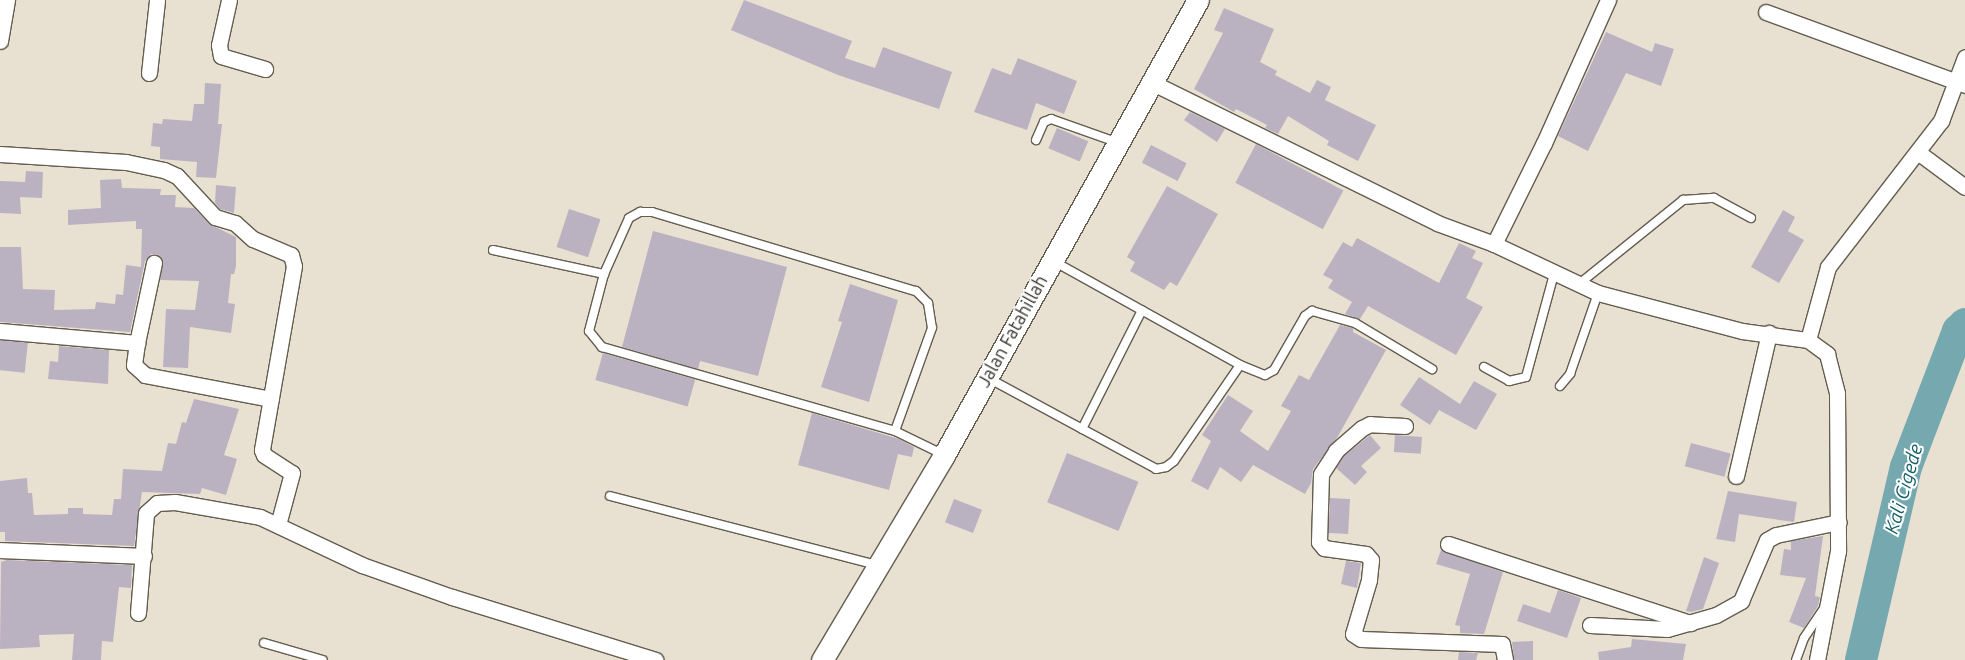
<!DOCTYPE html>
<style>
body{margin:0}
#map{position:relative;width:1965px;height:660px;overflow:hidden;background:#e8e1d1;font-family:Ubuntu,sans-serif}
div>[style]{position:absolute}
.river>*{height:32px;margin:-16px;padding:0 16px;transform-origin:16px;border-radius:16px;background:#75a9af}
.building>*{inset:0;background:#bbb2c1;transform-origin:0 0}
.roads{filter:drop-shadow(1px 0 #635d4f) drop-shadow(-1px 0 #635d4f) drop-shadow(0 1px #635d4f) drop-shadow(0 -1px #635d4f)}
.lane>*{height:8px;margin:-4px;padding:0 4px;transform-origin:4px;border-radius:4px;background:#fff}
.street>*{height:15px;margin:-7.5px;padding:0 7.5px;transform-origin:7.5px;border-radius:7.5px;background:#fff}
.secondary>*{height:21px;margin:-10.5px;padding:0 10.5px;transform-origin:10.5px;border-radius:10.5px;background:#fff}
span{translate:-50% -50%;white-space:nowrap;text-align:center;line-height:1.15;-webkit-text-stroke:4px #fff;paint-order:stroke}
.street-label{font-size:18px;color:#34322b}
.water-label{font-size:19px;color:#135d64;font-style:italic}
</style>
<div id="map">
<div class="river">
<i style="left:1861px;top:660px;width:198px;rotate:-76.9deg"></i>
<i style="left:1906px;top:467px;width:146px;rotate:-69.1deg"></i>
<i style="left:1958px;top:331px;width:10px;rotate:-45deg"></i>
</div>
<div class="building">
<i style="clip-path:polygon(744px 0,852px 41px,845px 58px,875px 68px,883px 47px,952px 72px,939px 109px,838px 75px,731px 30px)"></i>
<i style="clip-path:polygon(1224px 8px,1274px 29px,1260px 62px,1277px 71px,1275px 75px,1310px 93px,1317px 80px,1331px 87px,1325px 100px,1376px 125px,1358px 161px,1327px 145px,1329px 141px,1288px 116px,1278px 134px,1265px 128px,1267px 125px,1236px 109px,1234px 112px,1194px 89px,1223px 33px,1214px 30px)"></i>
<i style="clip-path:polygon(1606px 32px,1652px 52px,1655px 43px,1674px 49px,1661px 86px,1626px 73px,1588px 151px,1558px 136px)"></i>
<i style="clip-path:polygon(1018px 58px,1077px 81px,1064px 114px,1036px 103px,1027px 130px,974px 112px,992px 68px,1011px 75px)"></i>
<i style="clip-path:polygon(205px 83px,221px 84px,218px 124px,222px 124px,216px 178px,196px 177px,197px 162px,160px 159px,160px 147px,151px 146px,153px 123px,162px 124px,163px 119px,192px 121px,194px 104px,204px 104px)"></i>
<i style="clip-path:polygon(1190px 112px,1225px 129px,1217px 142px,1184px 120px)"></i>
<i style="left:1057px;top:128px;width:34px;height:22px;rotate:23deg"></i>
<i style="left:1256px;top:144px;width:99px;height:44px;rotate:28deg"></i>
<i style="left:1151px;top:145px;width:40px;height:20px;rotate:27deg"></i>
<i style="clip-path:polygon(26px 171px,43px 172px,42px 198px,20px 197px,21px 214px,0 213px,0 181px,25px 182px)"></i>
<i style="clip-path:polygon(121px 179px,122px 188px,161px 189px,160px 195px,176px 195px,175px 207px,194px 208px,209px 224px,236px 237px,236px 266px,234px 274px,231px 274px,228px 303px,235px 304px,231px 333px,190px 327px,188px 368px,163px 367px,166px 309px,195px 310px,199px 281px,160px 280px,163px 261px,156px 254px,151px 254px,145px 261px,130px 332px,0 322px,0 247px,21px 247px,23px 289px,55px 290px,54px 310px,95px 309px,96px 302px,115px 304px,116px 294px,123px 295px,126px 265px,141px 267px,142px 229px,136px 229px,136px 221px,68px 225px,68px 210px,101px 208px,100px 180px)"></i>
<i style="clip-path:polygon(216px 185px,236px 187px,234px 213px,220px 209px,215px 203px)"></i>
<i style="clip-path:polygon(1167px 186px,1218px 214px,1177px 286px,1170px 282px,1164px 290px,1130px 271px,1135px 262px,1127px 257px)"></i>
<i style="left:569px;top:209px;width:33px;height:40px;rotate:18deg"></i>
<i style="clip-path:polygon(1783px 210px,1795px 217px,1788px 231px,1804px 240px,1779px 283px,1751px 267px)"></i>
<i style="clip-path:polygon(653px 231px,787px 267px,758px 376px,700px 361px,698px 369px,622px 347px)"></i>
<i style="clip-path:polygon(1357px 238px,1439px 283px,1459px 243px,1476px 251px,1472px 258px,1483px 263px,1466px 298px,1483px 307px,1456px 355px,1368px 306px,1360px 319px,1345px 314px,1352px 302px,1328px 288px,1333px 280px,1323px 275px,1343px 242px,1352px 247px)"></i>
<i style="clip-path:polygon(850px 284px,898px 300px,869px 402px,821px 387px,842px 322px,838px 321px)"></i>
<i style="clip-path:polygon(1340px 325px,1353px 328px,1353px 332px,1386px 350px,1337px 438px,1313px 469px,1311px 483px,1305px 494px,1253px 465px,1241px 482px,1220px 467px,1208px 490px,1191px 481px,1211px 441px,1202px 435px,1228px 395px,1253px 411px,1240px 431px,1268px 451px,1291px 411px,1281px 406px,1299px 375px,1309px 380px)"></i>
<i style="left:0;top:340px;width:28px;height:30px;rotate:6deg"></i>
<i style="clip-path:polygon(59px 346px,109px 350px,108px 384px,48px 379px,50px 361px,58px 362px)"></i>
<i style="left:603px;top:353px;width:96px;height:28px;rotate:16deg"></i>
<i style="clip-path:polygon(1419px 377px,1460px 404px,1474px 381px,1497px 394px,1476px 430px,1439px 410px,1430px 425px,1400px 405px)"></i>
<i style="clip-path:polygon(194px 399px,239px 409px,224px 455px,237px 459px,226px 495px,202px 488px,200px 494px,142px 492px,134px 546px,5px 541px,5px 532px,0 532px,0 481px,27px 478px,28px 493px,32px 493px,34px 515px,68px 514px,68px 508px,83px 508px,83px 514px,112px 515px,114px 499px,121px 499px,123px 469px,162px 471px,168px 443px,176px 444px,182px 422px,186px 423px)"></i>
<i style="clip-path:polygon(812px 413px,899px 439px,914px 447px,912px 457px,898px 454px,889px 490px,798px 465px)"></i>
<i style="clip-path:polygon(1370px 435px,1381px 448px,1361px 466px,1367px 472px,1355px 485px,1336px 468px,1343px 457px)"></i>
<i style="left:1395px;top:435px;width:27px;height:17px;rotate:4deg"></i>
<i style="left:1691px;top:443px;width:41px;height:24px;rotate:15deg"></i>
<i style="left:1067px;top:453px;width:77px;height:53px;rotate:22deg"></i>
<i style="clip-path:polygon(1728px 491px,1797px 502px,1794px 522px,1739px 514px,1735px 542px,1716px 539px)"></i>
<i style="left:1330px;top:498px;width:20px;height:35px;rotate:3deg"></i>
<i style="left:954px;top:499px;width:30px;height:25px;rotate:21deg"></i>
<i style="clip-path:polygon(1823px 536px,1815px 596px,1820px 597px,1818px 606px,1804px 628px,1789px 622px,1806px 578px,1780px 575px,1784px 549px,1791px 550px,1791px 541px)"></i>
<i style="clip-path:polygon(1441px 550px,1503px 572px,1484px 634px,1460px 633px,1460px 626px,1455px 625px,1470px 574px,1436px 564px)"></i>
<i style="clip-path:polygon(1704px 557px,1719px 563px,1703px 609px,1691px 612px,1686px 611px)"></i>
<i style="clip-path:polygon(7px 560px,132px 565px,131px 588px,119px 587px,113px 642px,102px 641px,101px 660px,72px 660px,74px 634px,39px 635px,40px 647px,0 649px,1px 562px)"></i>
<i style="clip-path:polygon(1346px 561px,1361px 563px,1357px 588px,1341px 584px)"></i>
<i style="clip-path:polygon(1558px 590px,1581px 598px,1567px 638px,1517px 621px,1523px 604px,1550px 613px)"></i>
<i style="clip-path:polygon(1632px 639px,1686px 644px,1683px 660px,1599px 660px,1598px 652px,1631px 647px)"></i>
<i style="clip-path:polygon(1533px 641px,1533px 660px,1514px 660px,1512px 642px)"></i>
<i style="clip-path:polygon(1459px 652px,1478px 653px,1476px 660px,1458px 660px)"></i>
</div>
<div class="roads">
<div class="lane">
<i style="left:1036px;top:140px;width:20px;rotate:-66deg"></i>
<i style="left:1044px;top:122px;width:8px;rotate:-23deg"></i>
<i style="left:1051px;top:119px;width:69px;rotate:19.5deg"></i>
<i style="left:493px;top:250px;width:114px;rotate:12.2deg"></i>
<i style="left:604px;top:274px;width:59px;rotate:104.7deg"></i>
<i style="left:589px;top:331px;width:21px;rotate:51deg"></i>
<i style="left:602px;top:347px;width:305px;rotate:16deg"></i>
<i style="left:895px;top:431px;width:55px;rotate:26.1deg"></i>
<i style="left:1055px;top:262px;width:212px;rotate:29.1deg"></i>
<i style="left:1240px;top:365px;width:27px;rotate:22deg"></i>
<i style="left:1265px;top:375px;width:10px;rotate:-29deg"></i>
<i style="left:1274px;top:370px;width:62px;rotate:-60.1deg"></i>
<i style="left:1305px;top:316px;width:9px;rotate:-36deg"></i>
<i style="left:1312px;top:311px;width:45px;rotate:15.6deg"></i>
<i style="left:1355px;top:323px;width:90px;rotate:30.9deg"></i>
<i style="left:604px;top:274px;width:61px;rotate:-65.9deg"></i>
<i style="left:629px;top:218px;width:13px;rotate:-29deg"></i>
<i style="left:640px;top:212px;width:12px"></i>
<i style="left:652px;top:212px;width:276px;rotate:16.7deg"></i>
<i style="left:916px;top:291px;width:17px;rotate:45deg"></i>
<i style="left:928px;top:303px;width:25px;rotate:81deg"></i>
<i style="left:932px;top:328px;width:109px;rotate:109.8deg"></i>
<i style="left:1579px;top:284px;width:134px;rotate:-38.9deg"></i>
<i style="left:1683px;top:200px;width:31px;rotate:-4deg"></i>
<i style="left:1714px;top:198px;width:42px;rotate:28.4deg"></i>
<i style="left:1484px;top:367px;width:29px;rotate:29deg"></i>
<i style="left:1509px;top:381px;width:17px;rotate:-13deg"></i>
<i style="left:1526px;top:377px;width:107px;rotate:-74.8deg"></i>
<i style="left:988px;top:378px;width:191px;rotate:28.4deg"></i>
<i style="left:1156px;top:469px;width:10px;rotate:-11deg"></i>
<i style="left:1166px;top:467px;width:10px;rotate:-37deg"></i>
<i style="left:1174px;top:461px;width:116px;rotate:-55.5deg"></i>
<i style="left:1560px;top:386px;width:16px;rotate:-50deg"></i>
<i style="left:1570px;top:374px;width:86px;rotate:-70.9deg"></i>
<i style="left:1082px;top:429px;width:133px;rotate:-63.2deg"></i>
<i style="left:610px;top:496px;width:275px;rotate:14.5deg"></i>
<i style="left:264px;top:643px;width:61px;rotate:16.1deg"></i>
<i style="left:1796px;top:660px;width:23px;rotate:-70deg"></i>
<i style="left:1804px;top:638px;width:34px;rotate:-56deg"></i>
</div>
<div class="street">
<i style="left:229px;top:0;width:46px;rotate:102.5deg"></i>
<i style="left:219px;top:45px;width:11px;rotate:80deg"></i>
<i style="left:221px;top:56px;width:46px;rotate:16.5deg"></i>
<i style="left:1766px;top:12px;width:212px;rotate:20.1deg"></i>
<i style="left:0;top:41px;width:42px;rotate:-80.3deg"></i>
<i style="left:149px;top:73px;width:73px;rotate:-83.7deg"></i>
<i style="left:1153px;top:83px;width:317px;rotate:26.2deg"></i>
<i style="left:1437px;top:223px;width:61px;rotate:20.2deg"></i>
<i style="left:1494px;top:244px;width:115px;rotate:25.2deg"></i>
<i style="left:1598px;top:293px;width:149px;rotate:14.8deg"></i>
<i style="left:1742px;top:331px;width:67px;rotate:7.8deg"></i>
<i style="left:1808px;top:340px;width:76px;rotate:-74.7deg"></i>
<i style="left:1828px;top:267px;width:185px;rotate:-52.3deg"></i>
<i style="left:1941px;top:121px;width:68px;rotate:-69.4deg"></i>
<i style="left:1919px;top:153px;width:57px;rotate:36.5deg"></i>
<i style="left:0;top:154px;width:126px;rotate:3.6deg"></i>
<i style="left:126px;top:162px;width:39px;rotate:12deg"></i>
<i style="left:164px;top:170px;width:14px;rotate:25deg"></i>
<i style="left:177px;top:176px;width:56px;rotate:47.2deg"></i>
<i style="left:215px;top:217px;width:21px;rotate:17deg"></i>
<i style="left:235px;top:223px;width:24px;rotate:42deg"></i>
<i style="left:253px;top:239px;width:41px;rotate:22.8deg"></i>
<i style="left:291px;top:255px;width:11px;rotate:75deg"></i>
<i style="left:294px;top:266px;width:187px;rotate:99.9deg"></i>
<i style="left:262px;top:450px;width:5px;rotate:68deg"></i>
<i style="left:264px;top:455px;width:33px;rotate:33deg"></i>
<i style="left:292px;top:473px;width:54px;rotate:105.1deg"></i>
<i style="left:1494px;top:244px;width:113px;rotate:-63.7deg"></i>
<i style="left:1544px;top:143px;width:157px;rotate:-65.9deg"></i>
<i style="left:0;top:331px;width:138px;rotate:5deg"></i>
<i style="left:137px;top:343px;width:82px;rotate:-78deg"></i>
<i style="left:1808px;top:340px;width:24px;rotate:36deg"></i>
<i style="left:1827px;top:354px;width:40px;rotate:75.6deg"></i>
<i style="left:1837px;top:393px;width:158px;rotate:89.6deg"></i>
<i style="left:1838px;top:551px;width:111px;rotate:100.9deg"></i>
<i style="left:137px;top:343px;width:22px;rotate:98deg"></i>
<i style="left:134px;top:365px;width:15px;rotate:42deg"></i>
<i style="left:145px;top:375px;width:128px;rotate:10.8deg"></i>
<i style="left:1405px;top:426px;width:35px;rotate:-177deg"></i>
<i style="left:1370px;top:424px;width:9px;rotate:153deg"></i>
<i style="left:1362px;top:428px;width:35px;rotate:139deg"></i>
<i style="left:1336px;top:451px;width:27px;rotate:123deg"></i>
<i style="left:1321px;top:474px;width:68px;rotate:91.7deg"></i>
<i style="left:1319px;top:542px;width:8px;rotate:50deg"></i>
<i style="left:1324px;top:548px;width:42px;rotate:8.1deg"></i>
<i style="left:1366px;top:554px;width:8px;rotate:50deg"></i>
<i style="left:1371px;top:560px;width:20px;rotate:96deg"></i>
<i style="left:1369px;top:580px;width:56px;rotate:106.5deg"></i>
<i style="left:1353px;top:634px;width:9px;rotate:32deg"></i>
<i style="left:1361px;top:639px;width:141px;rotate:2deg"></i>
<i style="left:1502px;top:644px;width:16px;rotate:79deg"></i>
<i style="left:1736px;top:476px;width:147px;rotate:-77deg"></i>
<i style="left:1448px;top:544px;width:255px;rotate:18.1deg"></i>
<i style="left:0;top:550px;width:144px;rotate:2.4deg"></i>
<i style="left:138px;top:613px;width:100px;rotate:-85.4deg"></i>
<i style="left:146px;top:513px;width:15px;rotate:-42deg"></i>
<i style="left:157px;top:503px;width:18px;rotate:-3deg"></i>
<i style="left:175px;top:502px;width:86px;rotate:10deg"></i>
<i style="left:260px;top:517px;width:113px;rotate:25.2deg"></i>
<i style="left:362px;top:565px;width:96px;rotate:19.6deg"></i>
<i style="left:452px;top:597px;width:213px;rotate:17.2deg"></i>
<i style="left:1590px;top:625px;width:77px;rotate:3deg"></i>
<i style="left:1667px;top:629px;width:51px;rotate:-15.9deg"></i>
<i style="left:1716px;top:615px;width:29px;rotate:-29deg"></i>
<i style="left:1741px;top:601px;width:66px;rotate:-66.9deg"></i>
<i style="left:1767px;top:540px;width:10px;rotate:-29deg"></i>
<i style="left:1776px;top:535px;width:64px;rotate:-11.7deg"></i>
</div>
<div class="secondary">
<i style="left:822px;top:660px;width:239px;rotate:-59.2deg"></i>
<i style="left:944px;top:455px;width:521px;rotate:-60.83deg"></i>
</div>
</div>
<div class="street-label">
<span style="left:1012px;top:331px;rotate:-61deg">Jalan Fatahillah</span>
</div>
<div class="water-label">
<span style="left:1904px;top:489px;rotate:-74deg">Kali Cigede</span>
</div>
</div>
